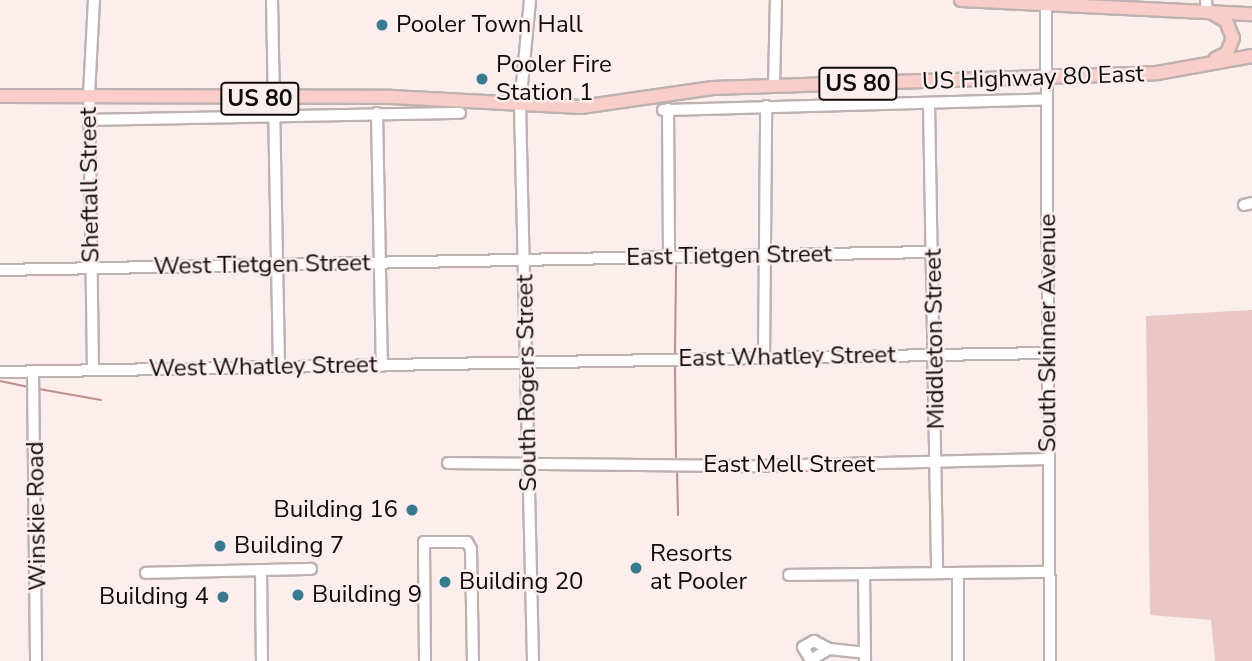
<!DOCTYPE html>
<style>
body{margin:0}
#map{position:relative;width:1252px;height:661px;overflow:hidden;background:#fbeeed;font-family:"Nunito Sans",sans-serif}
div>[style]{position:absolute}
.green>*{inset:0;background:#e9c7c3}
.stream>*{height:2px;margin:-1px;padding:0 1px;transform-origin:1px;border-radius:1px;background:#be8d87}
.roads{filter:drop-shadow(2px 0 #beb2b1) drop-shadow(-2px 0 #beb2b1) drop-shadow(0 2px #beb2b1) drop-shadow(0 -2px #beb2b1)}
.minor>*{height:10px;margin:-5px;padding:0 5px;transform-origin:5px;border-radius:5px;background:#fff}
.major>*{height:12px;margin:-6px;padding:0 6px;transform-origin:6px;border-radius:6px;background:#f9cdc8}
.dots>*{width:19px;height:19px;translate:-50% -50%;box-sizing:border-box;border:4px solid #fbeeed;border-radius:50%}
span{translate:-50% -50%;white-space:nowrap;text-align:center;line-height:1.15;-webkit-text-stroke:5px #fbeeed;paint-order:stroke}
.shield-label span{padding:2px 5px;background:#fbeeed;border:2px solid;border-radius:5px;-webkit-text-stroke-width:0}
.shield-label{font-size:23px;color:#0f0b0a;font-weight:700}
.poi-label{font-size:24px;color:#0f0b0a}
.left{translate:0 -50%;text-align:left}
.right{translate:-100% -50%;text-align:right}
.street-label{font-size:24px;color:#0f0b0a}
</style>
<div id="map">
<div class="green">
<i style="clip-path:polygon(1252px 310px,1252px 661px,1215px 661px,1211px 620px,1150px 615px,1146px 316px)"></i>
</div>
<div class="stream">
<i style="left:675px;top:353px;width:88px;rotate:-89.3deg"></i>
<i style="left:675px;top:366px;width:91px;rotate:89.4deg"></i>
<i style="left:0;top:381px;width:29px;rotate:12deg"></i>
<i style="left:39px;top:389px;width:63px;rotate:10.1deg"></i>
<i style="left:677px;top:470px;width:45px;rotate:88.7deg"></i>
</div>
<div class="roads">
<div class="minor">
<i style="left:272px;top:0;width:367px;rotate:88.9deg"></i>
<i style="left:530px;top:0;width:105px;rotate:95.4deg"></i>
<i style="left:520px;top:105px;width:556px;rotate:88.66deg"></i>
<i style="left:1046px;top:0;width:661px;rotate:89.65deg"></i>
<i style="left:1206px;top:0;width:13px;rotate:86deg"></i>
<i style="left:774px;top:86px;width:86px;rotate:-88.7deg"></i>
<i style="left:929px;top:104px;width:469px;rotate:89deg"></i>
<i style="left:668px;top:109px;width:148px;rotate:89.6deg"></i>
<i style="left:663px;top:110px;width:384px;rotate:-1.6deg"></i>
<i style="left:377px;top:113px;width:253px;rotate:88.9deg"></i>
<i style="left:89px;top:120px;width:371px;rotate:-1.1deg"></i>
<i style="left:1244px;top:205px;width:8px;rotate:-14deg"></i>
<i style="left:0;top:270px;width:933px;rotate:-1.11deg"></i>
<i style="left:764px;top:358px;width:252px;rotate:-89.5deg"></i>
<i style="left:93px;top:369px;width:274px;rotate:-90.8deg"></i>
<i style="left:89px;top:95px;width:95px;rotate:-87deg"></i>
<i style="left:33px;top:371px;width:290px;rotate:89.4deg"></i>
<i style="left:0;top:372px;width:1047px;rotate:-1.04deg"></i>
<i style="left:448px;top:463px;width:312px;rotate:0.6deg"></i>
<i style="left:760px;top:466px;width:289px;rotate:-1.4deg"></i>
<i style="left:261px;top:570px;width:91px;rotate:89.4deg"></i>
<i style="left:146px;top:573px;width:165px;rotate:-1.4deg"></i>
<i style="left:958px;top:573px;width:88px;rotate:90deg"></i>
<i style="left:864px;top:574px;width:87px;rotate:89.3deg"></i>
<i style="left:789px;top:575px;width:259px;rotate:-0.7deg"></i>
<i style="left:829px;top:649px;width:21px;rotate:149deg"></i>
<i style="left:811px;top:660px;width:15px;rotate:-122deg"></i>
<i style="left:803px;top:647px;width:13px;rotate:-29deg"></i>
<i style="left:814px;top:641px;width:17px;rotate:28deg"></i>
<i style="left:829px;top:649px;width:36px;rotate:6deg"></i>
<i style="left:425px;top:661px;width:119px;rotate:-90.5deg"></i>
<i style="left:424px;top:542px;width:43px"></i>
<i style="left:467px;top:542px;width:8px;rotate:60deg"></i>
<i style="left:471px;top:549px;width:112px;rotate:89deg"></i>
</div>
<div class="major">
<i style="left:961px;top:0;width:291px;rotate:2.8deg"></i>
<i style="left:1214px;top:14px;width:14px;rotate:30deg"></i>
<i style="left:1226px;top:21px;width:18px;rotate:68deg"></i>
<i style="left:1233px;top:38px;width:16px;rotate:112deg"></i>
<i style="left:1227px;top:53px;width:13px;rotate:153deg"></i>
<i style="left:0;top:96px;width:391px;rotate:0.1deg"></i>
<i style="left:391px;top:97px;width:190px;rotate:3deg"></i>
<i style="left:581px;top:107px;width:133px;rotate:-8.2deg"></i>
<i style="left:713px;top:88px;width:444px;rotate:-1.9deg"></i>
<i style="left:1157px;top:73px;width:97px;rotate:-10.1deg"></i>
</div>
</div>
<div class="dots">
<i style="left:382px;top:25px;background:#3a7a8e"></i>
<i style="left:482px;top:79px;background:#3a7a8e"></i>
<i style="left:412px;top:510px;background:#3a7a8e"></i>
<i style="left:220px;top:546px;background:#3a7a8e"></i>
<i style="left:636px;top:568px;background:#3a7a8e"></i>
<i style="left:445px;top:582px;background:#3a7a8e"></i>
<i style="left:298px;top:595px;background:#3a7a8e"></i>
<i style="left:223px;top:597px;background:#3a7a8e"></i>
</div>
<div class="shield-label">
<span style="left:858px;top:84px">US 80</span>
<span style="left:260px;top:99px">US 80</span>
</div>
<div class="poi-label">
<span class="left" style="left:396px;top:25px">Pooler Town Hall</span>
<span class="left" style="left:496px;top:79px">Pooler Fire<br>Station 1</span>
<span class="right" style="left:398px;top:510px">Building 16</span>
<span class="left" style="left:234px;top:546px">Building 7</span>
<span class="left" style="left:650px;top:568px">Resorts<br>at Pooler</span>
<span class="left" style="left:459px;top:582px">Building 20</span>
<span class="left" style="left:312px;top:595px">Building 9</span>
<span class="right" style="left:209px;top:597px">Building 4</span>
</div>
<div class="street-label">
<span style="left:1033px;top:78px;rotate:-2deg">US Highway 80 East</span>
<span style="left:90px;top:185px;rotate:-91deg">Sheftall Street</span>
<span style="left:729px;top:256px;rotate:-1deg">East Tietgen Street</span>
<span style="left:262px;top:265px;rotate:-1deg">West Tietgen Street</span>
<span style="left:1048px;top:333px;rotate:-90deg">South Skinner Avenue</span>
<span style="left:935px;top:339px;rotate:-91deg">Middleton Street</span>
<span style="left:787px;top:357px;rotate:-1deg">East Whatley Street</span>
<span style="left:263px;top:367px;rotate:-1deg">West Whatley Street</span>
<span style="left:527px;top:383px;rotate:-91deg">South Rogers Street</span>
<span style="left:789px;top:465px">East Mell Street</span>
<span style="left:37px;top:516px;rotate:-91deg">Winskie Road</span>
</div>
</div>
